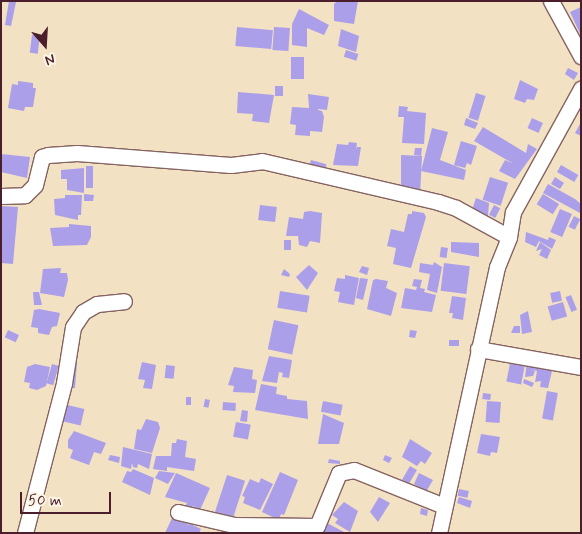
<!DOCTYPE html>
<style>
body{margin:0}
#map{position:relative;width:582px;height:534px;overflow:hidden;background:#f3e1c3;font-family:Mynerve,sans-serif}
div>[style]{position:absolute}
.building>*{inset:0;background:#ab9fea;transform-origin:0 0}
.roads{filter:drop-shadow(1px 0 #856360) drop-shadow(-1px 0 #856360) drop-shadow(0 1px #856360) drop-shadow(0 -1px #856360)}
.minor>*{height:15px;margin:-7.5px;padding:0 7.5px;transform-origin:7.5px;border-radius:7.5px;background:#fff}
span{translate:-50% -50%;white-space:nowrap;text-align:center;line-height:1.15;-webkit-text-stroke:5px #fcf5e5;paint-order:stroke}
.frame{position:absolute;inset:0;border:2px solid #4a1f2b;pointer-events:none}
.north{position:absolute;left:20px;top:20px;width:50px;height:50px;-webkit-text-stroke:4px #fcf5e5;paint-order:stroke;rotate:161deg;font-size:14px;font-weight:700;line-height:20px;text-align:center;color:#4a1f2b}
.north::after{content:'';display:block;margin:auto;width:18px;height:22px;background:#4a1f2b;clip-path:polygon(50% 0,100% 100%,50% 72%,0 100%)}
.scale{position:absolute;left:20px;top:492px;width:91px;height:22px;box-sizing:border-box;border:2px solid #4a1f2b;border-top:0;padding-left:6px;font-size:15px;line-height:18px;white-space:nowrap;color:#4a1f2b;-webkit-text-stroke:4px #fcf5e5;paint-order:stroke}
</style>
<div id="map">
<div class="building">
<i style="clip-path:polygon(9px 1px,16px 2px,11px 26px,5px 25px)"></i>
<i style="clip-path:polygon(337px 1px,358px 1px,354px 24px,334px 21px,334px 4px)"></i>
<i style="clip-path:polygon(581px 7px,581px 36px,570px 12px)"></i>
<i style="clip-path:polygon(299px 9px,329px 25px,324px 35px,307px 28px,307px 47px,292px 45px,292px 24px)"></i>
<i style="left:237px;top:27px;width:36px;height:19px;rotate:5deg"></i>
<i style="left:274px;top:27px;width:16px;height:23px;rotate:4deg"></i>
<i style="clip-path:polygon(341px 29px,359px 36px,356px 52px,338px 46px)"></i>
<i style="left:32px;top:35px;width:8px;height:18px;rotate:7deg"></i>
<i style="left:346px;top:50px;width:13px;height:7px;rotate:18deg"></i>
<i style="left:291px;top:57px;width:13px;height:22px"></i>
<i style="clip-path:polygon(568px 68px,578px 73px,574px 80px,565px 74px)"></i>
<i style="clip-path:polygon(520px 80px,538px 89px,534px 100px,527px 99px,525px 103px,514px 99px)"></i>
<i style="clip-path:polygon(18px 81px,33px 83px,33px 88px,36px 88px,33px 107px,25px 107px,24px 111px,8px 108px,12px 84px,18px 85px)"></i>
<i style="left:275px;top:86px;width:8px;height:10px"></i>
<i style="clip-path:polygon(238px 92px,274px 95px,269px 123px,252px 121px,253px 114px,237px 113px)"></i>
<i style="left:476px;top:93px;width:10px;height:26px;rotate:17deg"></i>
<i style="clip-path:polygon(308px 94px,329px 97px,327px 110px,318px 109px,318px 106px,318px 110px,322px 111px,324px 117px,322px 132px,310px 131px,310px 136px,295px 135px,296px 125px,290px 124px,292px 107px,309px 108px)"></i>
<i style="clip-path:polygon(399px 106px,408px 107px,407px 111px,426px 113px,424px 144px,402px 143px,404px 117px,398px 117px)"></i>
<i style="clip-path:polygon(466px 118px,478px 123px,475px 129px,464px 125px)"></i>
<i style="left:532px;top:118px;width:12px;height:11px;rotate:24deg"></i>
<i style="clip-path:polygon(581px 122px,581px 136px,575px 133px)"></i>
<i style="clip-path:polygon(483px 127px,526px 153px,528px 144px,537px 149px,515px 179px,499px 171px,505px 160px,514px 164px,474px 141px)"></i>
<i style="clip-path:polygon(432px 128px,448px 132px,440px 160px,466px 170px,464px 180px,421px 171px)"></i>
<i style="clip-path:polygon(461px 141px,477px 146px,471px 165px,467px 163px,465px 168px,454px 165px)"></i>
<i style="clip-path:polygon(349px 142px,357px 143px,356px 150px,357px 147px,361px 147px,358px 166px,333px 165px,337px 144px,348px 145px)"></i>
<i style="clip-path:polygon(415px 148px,422px 148px,421px 156px,414px 155px)"></i>
<i style="clip-path:polygon(1px 154px,30px 157px,27px 178px,1px 172px)"></i>
<i style="clip-path:polygon(401px 155px,422px 156px,420px 195px,401px 187px)"></i>
<i style="left:311px;top:160px;width:16px;height:7px;rotate:15deg"></i>
<i style="left:561px;top:165px;width:20px;height:8px;rotate:30deg"></i>
<i style="left:86px;top:166px;width:7px;height:22px"></i>
<i style="clip-path:polygon(84px 168px,84px 193px,67px 190px,67px 179px,61px 179px,61px 170px)"></i>
<i style="left:490px;top:177px;width:19px;height:24px;rotate:18deg"></i>
<i style="clip-path:polygon(555px 177px,564px 183px,560px 189px,551px 184px)"></i>
<i style="clip-path:polygon(548px 184px,575px 199px,581px 204px,580px 213px,543px 193px)"></i>
<i style="clip-path:polygon(84px 194px,94px 195px,93px 201px,84px 201px)"></i>
<i style="left:543px;top:194px;width:19px;height:12px;rotate:32deg"></i>
<i style="clip-path:polygon(65px 195px,82px 195px,81px 215px,78px 215px,78px 220px,55px 215px,54px 199px,65px 198px)"></i>
<i style="clip-path:polygon(476px 198px,489px 203px,488px 216px,472px 210px)"></i>
<i style="left:260px;top:205px;width:17px;height:15px;rotate:7deg"></i>
<i style="left:494px;top:205px;width:7px;height:11px;rotate:27deg"></i>
<i style="clip-path:polygon(1px 206px,18px 207px,13px 264px,1px 263px)"></i>
<i style="left:560px;top:209px;width:13px;height:25px;rotate:23deg"></i>
<i style="clip-path:polygon(310px 211px,322px 213px,320px 243px,310px 241px,307px 247px,299px 245px,298px 236px,286px 236px,289px 217px,303px 219px,304px 212px)"></i>
<i style="clip-path:polygon(412px 211px,424px 213px,426px 217px,411px 268px,393px 264px,396px 248px,387px 246px,391px 229px,404px 232px,408px 214px,412px 214px)"></i>
<i style="left:574px;top:216px;width:7px;height:12px;rotate:27deg"></i>
<i style="clip-path:polygon(69px 224px,91px 226px,91px 237px,87px 245px,53px 246px,50px 228px,69px 227px)"></i>
<i style="clip-path:polygon(526px 232px,548px 240px,549px 237px,556px 240px,552px 249px,539px 241px,536px 247px,525px 242px)"></i>
<i style="left:284px;top:240px;width:7px;height:10px"></i>
<i style="clip-path:polygon(451px 242px,479px 243px,479px 257px,451px 252px)"></i>
<i style="clip-path:polygon(540px 242px,551px 250px,547px 259px,539px 255px,542px 249px,536px 251px)"></i>
<i style="left:441px;top:247px;width:7px;height:10px;rotate:8deg"></i>
<i style="clip-path:polygon(434px 262px,442px 267px,437px 293px,427px 290px,430px 274px,419px 272px,420px 263px,433px 265px)"></i>
<i style="left:444px;top:263px;width:26px;height:28px;rotate:7deg"></i>
<i style="clip-path:polygon(309px 265px,318px 273px,307px 290px,296px 277px)"></i>
<i style="clip-path:polygon(362px 266px,369px 268px,367px 275px,359px 272px)"></i>
<i style="clip-path:polygon(61px 268px,60px 273px,67px 273px,68px 280px,64px 297px,40px 293px,43px 269px)"></i>
<i style="clip-path:polygon(284px 269px,290px 274px,289px 277px,281px 275px)"></i>
<i style="clip-path:polygon(345px 275px,359px 278px,354px 305px,338px 302px,340px 292px,334px 291px,337px 278px,345px 279px)"></i>
<i style="clip-path:polygon(360px 278px,368px 279px,363px 300px,356px 298px)"></i>
<i style="clip-path:polygon(376px 279px,388px 281px,386px 288px,397px 293px,391px 316px,367px 309px,373px 280px)"></i>
<i style="clip-path:polygon(414px 279px,422px 280px,420px 288px,425px 289px,424px 292px,436px 295px,432px 312px,401px 308px,405px 288px,416px 290px,417px 287px,412px 286px)"></i>
<i style="left:280px;top:291px;width:30px;height:17px;rotate:9deg"></i>
<i style="left:560px;top:291px;width:10px;height:10px;rotate:79deg"></i>
<i style="clip-path:polygon(33px 292px,39px 292px,42px 305px,34px 305px)"></i>
<i style="left:571px;top:295px;width:16px;height:6px;rotate:68deg"></i>
<i style="clip-path:polygon(452px 296px,466px 298px,463px 320px,452px 318px,453px 313px,449px 313px)"></i>
<i style="left:563px;top:302px;width:15px;height:16px;rotate:74deg"></i>
<i style="clip-path:polygon(39px 309px,60px 313px,57px 326px,52px 327px,49px 335px,38px 333px,38px 328px,31px 327px,34px 310px)"></i>
<i style="clip-path:polygon(528px 311px,532px 332px,522px 334px,520px 315px)"></i>
<i style="left:274px;top:320px;width:25px;height:30px;rotate:12deg"></i>
<i style="clip-path:polygon(514px 326px,520px 326px,520px 333px,511px 333px)"></i>
<i style="left:8px;top:330px;width:12px;height:8px;rotate:24deg"></i>
<i style="clip-path:polygon(410px 330px,417px 331px,415px 338px,409px 337px)"></i>
<i style="left:449px;top:340px;width:10px;height:6px"></i>
<i style="clip-path:polygon(269px 356px,292px 360px,289px 378px,282px 377px,283px 373px,279px 372px,277px 383px,262px 381px)"></i>
<i style="left:511px;top:358px;width:15px;height:24px;rotate:11deg"></i>
<i style="clip-path:polygon(142px 362px,156px 365px,152px 389px,143px 388px,145px 380px,138px 379px)"></i>
<i style="clip-path:polygon(527px 362px,553px 367px,548px 388px,540px 387px,541px 381px,535px 382px,537px 371px,529px 369px,535px 371px,533px 376px,525px 377px)"></i>
<i style="clip-path:polygon(77px 363px,75px 388px,65px 388px,71px 364px)"></i>
<i style="clip-path:polygon(35px 364px,50px 367px,46px 386px,37px 390px,29px 388px,30px 383px,24px 382px,27px 367px)"></i>
<i style="left:52px;top:364px;width:7px;height:20px;rotate:16deg"></i>
<i style="left:166px;top:365px;width:9px;height:13px;rotate:6deg"></i>
<i style="clip-path:polygon(234px 367px,253px 370px,252px 379px,257px 380px,255px 393px,233px 392px,234px 386px,228px 385px)"></i>
<i style="clip-path:polygon(524px 379px,534px 383px,532px 387px,523px 383px)"></i>
<i style="clip-path:polygon(261px 384px,277px 387px,276px 394px,287px 396px,287px 399px,307px 401px,308px 419px,255px 410px)"></i>
<i style="left:547px;top:391px;width:11px;height:28px;rotate:10deg"></i>
<i style="left:483px;top:393px;width:8px;height:6px;rotate:7deg"></i>
<i style="left:191px;top:397px;width:8px;height:5px;rotate:90deg"></i>
<i style="left:205px;top:399px;width:5px;height:8px;rotate:11deg"></i>
<i style="left:323px;top:401px;width:20px;height:11px;rotate:11deg"></i>
<i style="left:487px;top:401px;width:14px;height:21px;rotate:4deg"></i>
<i style="left:223px;top:402px;width:13px;height:8px;rotate:4deg"></i>
<i style="left:63px;top:404px;width:22px;height:17px;rotate:13deg"></i>
<i style="clip-path:polygon(242px 410px,248px 411px,247px 422px,240px 421px)"></i>
<i style="clip-path:polygon(323px 414px,344px 423px,339px 444px,318px 444px)"></i>
<i style="clip-path:polygon(146px 419px,158px 422px,160px 428px,152px 453px,134px 449px,137px 429px,141px 430px)"></i>
<i style="left:236px;top:422px;width:15px;height:15px;rotate:11deg"></i>
<i style="clip-path:polygon(74px 431px,106px 443px,101px 454px,94px 452px,89px 465px,70px 458px,73px 450px,68px 448px,68px 440px)"></i>
<i style="clip-path:polygon(481px 434px,500px 437px,497px 453px,491px 452px,490px 456px,477px 453px)"></i>
<i style="clip-path:polygon(177px 439px,187px 441px,185px 457px,196px 459px,194px 471px,167px 467px,167px 471px,153px 469px,156px 456px,171px 456px,172px 443px,176px 443px)"></i>
<i style="clip-path:polygon(410px 439px,432px 453px,425px 464px,421px 461px,417px 466px,402px 457px)"></i>
<i style="clip-path:polygon(123px 447px,152px 454px,149px 469px,138px 464px,137px 468px,133px 467px,132px 463px,131px 469px,121px 466px)"></i>
<i style="clip-path:polygon(110px 455px,120px 457px,119px 463px,108px 460px)"></i>
<i style="clip-path:polygon(385px 455px,392px 458px,389px 463px,383px 460px)"></i>
<i style="clip-path:polygon(329px 459px,340px 461px,340px 464px,328px 463px)"></i>
<i style="left:410px;top:466px;width:8px;height:16px;rotate:30deg"></i>
<i style="clip-path:polygon(133px 469px,154px 478px,150px 495px,122px 482px,127px 471px,131px 472px)"></i>
<i style="clip-path:polygon(159px 471px,175px 473px,168px 484px,155px 478px)"></i>
<i style="clip-path:polygon(280px 472px,298px 480px,284px 515px,281px 514px,279px 520px,262px 512px)"></i>
<i style="clip-path:polygon(176px 473px,210px 488px,200px 510px,193px 506px,191px 510px,185px 507px,187px 503px,165px 497px)"></i>
<i style="clip-path:polygon(419px 473px,433px 480px,426px 492px,414px 484px)"></i>
<i style="left:227px;top:475px;width:19px;height:40px;rotate:18deg"></i>
<i style="clip-path:polygon(261px 478px,273px 484px,260px 510px,243px 503px,245px 497px,242px 496px,250px 479px,259px 483px)"></i>
<i style="left:459px;top:489px;width:10px;height:7px;rotate:11deg"></i>
<i style="clip-path:polygon(379px 497px,390px 503px,378px 522px,370px 512px)"></i>
<i style="clip-path:polygon(459px 497px,472px 501px,470px 508px,457px 503px)"></i>
<i style="clip-path:polygon(344px 502px,358px 511px,350px 532px,335px 523px,338px 519px,332px 515px)"></i>
<i style="clip-path:polygon(421px 508px,428px 510px,427px 516px,420px 514px)"></i>
<i style="clip-path:polygon(174px 514px,187px 521px,188px 526px,189px 523px,201px 529px,199px 533px,165px 533px)"></i>
<i style="clip-path:polygon(323px 521px,346px 533px,322px 533px,318px 531px)"></i>
</div>
<div class="roads">
<div class="minor">
<i style="left:551px;top:1px;width:63px;rotate:61.4deg"></i>
<i style="left:1px;top:196px;width:24px;rotate:-2deg"></i>
<i style="left:25px;top:195px;width:14px;rotate:-45deg"></i>
<i style="left:35px;top:185px;width:29px;rotate:-76deg"></i>
<i style="left:42px;top:157px;width:6px;rotate:-18deg"></i>
<i style="left:48px;top:155px;width:29px;rotate:-4deg"></i>
<i style="left:77px;top:153px;width:154px;rotate:4.5deg"></i>
<i style="left:231px;top:165px;width:31px;rotate:-7deg"></i>
<i style="left:262px;top:161px;width:181px;rotate:13.1deg"></i>
<i style="left:438px;top:202px;width:19px;rotate:18deg"></i>
<i style="left:456px;top:208px;width:60px;rotate:28.7deg"></i>
<i style="left:478px;top:349px;width:105px;rotate:9.9deg"></i>
<i style="left:178px;top:512px;width:57px;rotate:13.1deg"></i>
<i style="left:234px;top:525px;width:83px;rotate:0.7deg"></i>
<i style="left:317px;top:526px;width:57px;rotate:-67.5deg"></i>
<i style="left:339px;top:473px;width:15px;rotate:-11deg"></i>
<i style="left:354px;top:470px;width:97px;rotate:21.8deg"></i>
<i style="left:25px;top:533px;width:155px;rotate:-75.4deg"></i>
<i style="left:64px;top:383px;width:57px;rotate:-80.9deg"></i>
<i style="left:73px;top:327px;width:18px;rotate:-56deg"></i>
<i style="left:83px;top:312px;width:16px;rotate:-30deg"></i>
<i style="left:97px;top:304px;width:27px;rotate:-6deg"></i>
<i style="left:439px;top:533px;width:272px;rotate:-77.7deg"></i>
<i style="left:497px;top:267px;width:32px;rotate:-68deg"></i>
<i style="left:509px;top:237px;width:25px;rotate:-81deg"></i>
<i style="left:513px;top:212px;width:141px;rotate:-61.1deg"></i>
</div>
</div>
<div class="frame"></div>
<div class="north">N</div>
<div class="scale">50 m</div>
</div>
